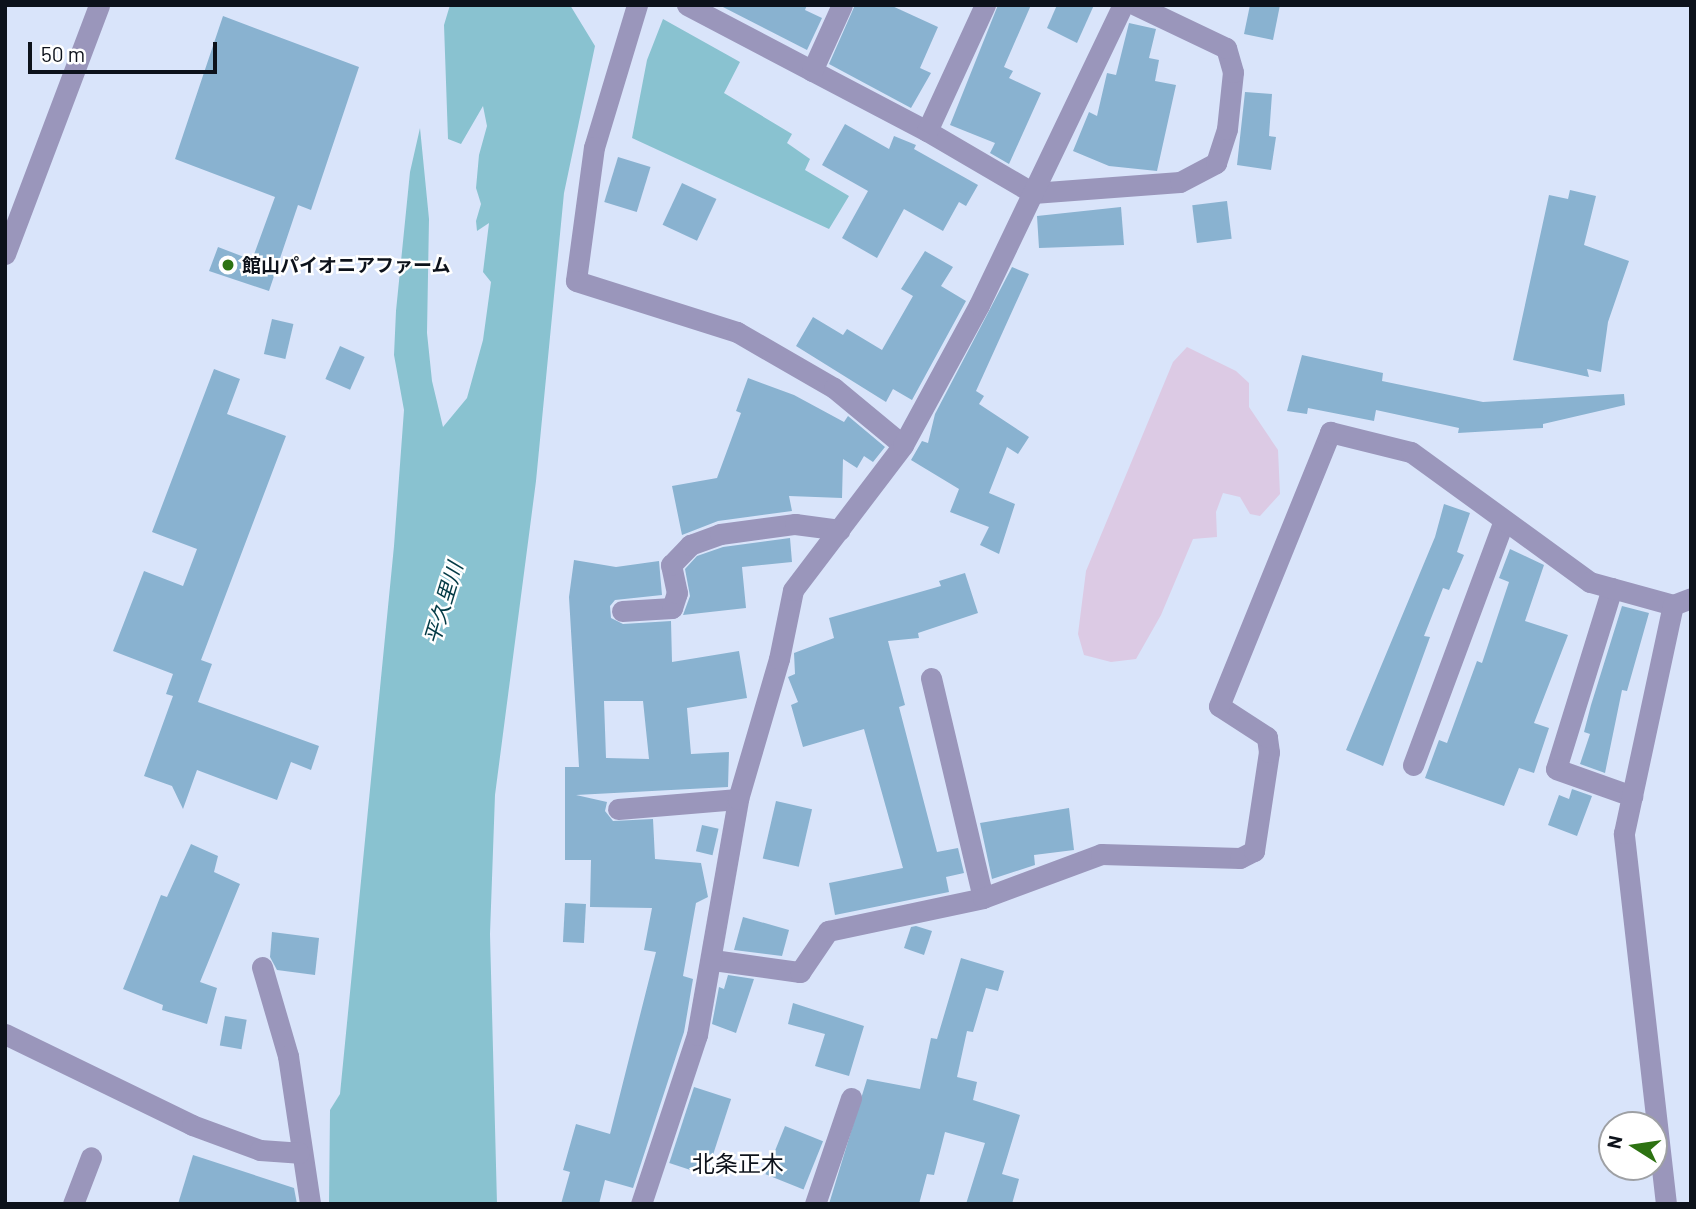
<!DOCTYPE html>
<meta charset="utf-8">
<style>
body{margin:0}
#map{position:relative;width:1696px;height:1209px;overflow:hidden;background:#d9e4fa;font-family:Barlow,"Noto Sans JP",sans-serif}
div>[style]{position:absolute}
.green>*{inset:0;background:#dccae4}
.water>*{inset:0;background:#89c2d0}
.building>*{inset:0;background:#89b2d0;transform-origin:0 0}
.minor>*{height:21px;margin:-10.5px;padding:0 10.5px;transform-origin:10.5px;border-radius:10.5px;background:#9a96bb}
.dots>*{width:19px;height:19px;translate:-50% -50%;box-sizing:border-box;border:4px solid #fff;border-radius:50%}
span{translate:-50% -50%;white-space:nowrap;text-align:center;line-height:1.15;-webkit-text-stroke:5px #fff;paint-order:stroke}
.poi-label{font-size:19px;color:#0d121b;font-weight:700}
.left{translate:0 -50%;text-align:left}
.water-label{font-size:21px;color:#033a45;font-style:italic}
.quarter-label{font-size:23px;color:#0d121b}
.frame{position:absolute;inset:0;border:7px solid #0d121b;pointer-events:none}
.north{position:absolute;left:1598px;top:1111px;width:70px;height:70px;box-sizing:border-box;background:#fff;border:2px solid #9ea0a4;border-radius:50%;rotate:282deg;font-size:19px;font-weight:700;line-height:28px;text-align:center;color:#0d121b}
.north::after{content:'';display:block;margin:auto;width:24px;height:32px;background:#2d7212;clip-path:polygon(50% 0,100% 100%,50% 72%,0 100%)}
.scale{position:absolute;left:28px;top:42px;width:189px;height:32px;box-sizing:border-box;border:4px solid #0d121b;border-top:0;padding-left:9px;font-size:21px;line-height:24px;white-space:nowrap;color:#0d121b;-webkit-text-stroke:5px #fff;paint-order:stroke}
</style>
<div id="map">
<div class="green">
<i style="clip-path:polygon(1187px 347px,1236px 371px,1249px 383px,1249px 407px,1278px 450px,1280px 494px,1260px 516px,1250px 514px,1240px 497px,1223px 493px,1216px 512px,1217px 537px,1193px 539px,1161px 615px,1136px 659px,1111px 662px,1084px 655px,1078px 634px,1086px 571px,1173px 362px)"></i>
</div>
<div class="water">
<i style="clip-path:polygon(450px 5px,570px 5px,595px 46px,564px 193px,536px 481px,495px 795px,490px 934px,497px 1204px,329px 1204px,330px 1110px,340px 1094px,394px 546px,404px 410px,394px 355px,396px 311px,410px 172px,420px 128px,429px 219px,427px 333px,432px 381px,443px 427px,467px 398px,483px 340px,491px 282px,483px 272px,489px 223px,477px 231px,476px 221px,481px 204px,476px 188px,479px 155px,487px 126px,483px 106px,461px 144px,448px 139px,444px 25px)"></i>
<i style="clip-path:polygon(663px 19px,740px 62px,724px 93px,792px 134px,787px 143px,810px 159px,805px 170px,849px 196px,829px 229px,632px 138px,647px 60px)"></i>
</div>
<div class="building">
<i style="clip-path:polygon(719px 5px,807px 5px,805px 10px,822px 18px,807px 50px)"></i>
<i style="clip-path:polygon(855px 5px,890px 5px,938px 27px,920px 68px,931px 73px,911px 108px,829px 64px)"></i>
<i style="clip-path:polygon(998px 5px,1031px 5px,1004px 67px,1013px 71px,1009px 78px,1041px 93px,1009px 164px,990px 153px,995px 143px,950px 125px)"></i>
<i style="clip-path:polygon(1057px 5px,1094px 5px,1077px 43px,1047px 28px)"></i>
<i style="clip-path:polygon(1250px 5px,1280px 5px,1273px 40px,1244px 34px)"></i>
<i style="clip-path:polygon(223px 16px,359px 67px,311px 210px,298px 205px,269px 291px,209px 271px,218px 247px,252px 260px,275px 197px,175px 159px)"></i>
<i style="clip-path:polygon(1129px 23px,1156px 29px,1149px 58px,1159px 60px,1155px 81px,1176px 85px,1157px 171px,1109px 166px,1073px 151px,1089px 112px,1097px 116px,1107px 73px,1116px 75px)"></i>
<i style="clip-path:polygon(1245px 92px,1272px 94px,1269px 136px,1276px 137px,1271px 170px,1237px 165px)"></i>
<i style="clip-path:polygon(845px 124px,889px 149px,894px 136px,916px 145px,914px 149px,978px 185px,966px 206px,959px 202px,943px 231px,904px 209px,877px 258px,842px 238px,868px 191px,822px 165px)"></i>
<i style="left:618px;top:157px;width:34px;height:47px;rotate:17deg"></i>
<i style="left:682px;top:183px;width:38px;height:46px;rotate:25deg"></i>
<i style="clip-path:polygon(1570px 190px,1596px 196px,1584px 245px,1629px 261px,1608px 322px,1601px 372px,1587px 369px,1589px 377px,1513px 360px,1549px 195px,1568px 199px)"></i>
<i style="left:1227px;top:201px;width:38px;height:35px;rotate:83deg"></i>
<i style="clip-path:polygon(1121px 207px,1124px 245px,1039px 248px,1037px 216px)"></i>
<i style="clip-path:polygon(925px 251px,953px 267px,941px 286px,966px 301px,912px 400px,893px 389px,886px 402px,796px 346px,813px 317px,843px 335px,847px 329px,882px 350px,913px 296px,901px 289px)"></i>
<i style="clip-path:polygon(1012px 267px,1029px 274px,976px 391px,984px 396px,979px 404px,1029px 437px,1018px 454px,1007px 447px,989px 493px,1015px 504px,999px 554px,980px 545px,989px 527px,950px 512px,959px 489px,911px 460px,922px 441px,928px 443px,935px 414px)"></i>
<i style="left:272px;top:319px;width:22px;height:36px;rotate:13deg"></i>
<i style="left:340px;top:346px;width:27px;height:36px;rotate:24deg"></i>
<i style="clip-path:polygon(1302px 355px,1383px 373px,1382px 381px,1483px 402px,1624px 394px,1625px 405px,1543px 424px,1543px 428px,1458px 433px,1459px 428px,1376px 410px,1374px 421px,1308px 408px,1307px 414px,1287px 411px)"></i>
<i style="clip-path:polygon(214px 369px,240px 379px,227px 414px,286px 436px,201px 660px,212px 664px,198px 702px,319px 746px,311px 770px,291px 762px,277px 800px,197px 770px,183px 809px,172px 786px,144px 776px,173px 696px,166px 694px,173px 674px,113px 651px,144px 571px,183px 586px,197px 549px,152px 532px)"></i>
<i style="clip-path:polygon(748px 378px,794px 395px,844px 422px,848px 416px,885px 447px,873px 462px,864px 456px,857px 468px,843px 459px,842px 498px,789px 496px,792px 511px,718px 521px,682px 535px,672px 486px,717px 478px,741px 413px,736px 411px)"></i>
<i style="clip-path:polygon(1444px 504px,1470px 513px,1457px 552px,1464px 555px,1449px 590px,1443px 588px,1424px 636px,1430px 637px,1383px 766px,1346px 750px,1435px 537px)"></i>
<i style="clip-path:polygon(790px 538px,792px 562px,742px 567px,746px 608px,683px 615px,690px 596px,685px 569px,697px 556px,723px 547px)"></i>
<i style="clip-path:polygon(1510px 549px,1544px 565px,1525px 621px,1568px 635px,1534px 723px,1549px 728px,1534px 773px,1519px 768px,1504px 806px,1425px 778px,1439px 740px,1447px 743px,1477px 661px,1482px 663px,1509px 582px,1499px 578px)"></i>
<i style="clip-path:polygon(evenodd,574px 560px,616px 567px,659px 561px,662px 595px,615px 600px,610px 606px,611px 618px,623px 624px,671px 621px,672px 662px,739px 651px,747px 698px,687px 708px,691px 754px,729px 752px,728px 787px,576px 795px,607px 802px,605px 811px,613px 821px,653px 819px,655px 859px,701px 863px,708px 897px,696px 903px,683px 976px,693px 979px,684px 1032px,633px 1188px,605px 1180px,599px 1204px,561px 1204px,570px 1172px,563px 1170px,576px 1124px,610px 1134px,656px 952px,644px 950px,652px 908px,590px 907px,591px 860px,565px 860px,565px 767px,579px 767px,569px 597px,574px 560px,604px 701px,643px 701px,649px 759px,606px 758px,604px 701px)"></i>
<i style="clip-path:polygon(965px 573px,978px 613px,918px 633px,919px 638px,888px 641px,905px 705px,899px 707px,937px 852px,958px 848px,964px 873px,946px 877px,949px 892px,835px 915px,829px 883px,903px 868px,864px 729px,803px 747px,791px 705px,798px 702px,788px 677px,795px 674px,794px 653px,834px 638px,829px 618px,941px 586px,939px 581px)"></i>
<i style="clip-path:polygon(1622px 606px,1649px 613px,1627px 691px,1622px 690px,1605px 773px,1580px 764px,1590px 734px,1584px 732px,1591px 705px)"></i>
<i style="clip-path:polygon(1572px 789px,1592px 796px,1577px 836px,1548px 825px,1559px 795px,1569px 799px)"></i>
<i style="left:776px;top:801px;width:37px;height:59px;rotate:13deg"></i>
<i style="clip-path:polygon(1069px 808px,1074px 850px,1034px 855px,1035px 865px,992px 879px,980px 823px)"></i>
<i style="left:702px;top:825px;width:17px;height:27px;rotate:13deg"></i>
<i style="clip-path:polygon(191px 844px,218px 856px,214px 872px,240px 884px,200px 982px,217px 988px,207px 1024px,162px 1010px,163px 1005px,123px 989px,161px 895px,167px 897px)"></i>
<i style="left:565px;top:903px;width:21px;height:39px;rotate:3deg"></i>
<i style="clip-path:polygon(743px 917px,789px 930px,782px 956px,734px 950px)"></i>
<i style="clip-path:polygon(916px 926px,932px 931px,924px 955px,904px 948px,911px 927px)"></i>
<i style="clip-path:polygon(272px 932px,319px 938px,315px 975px,277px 970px,270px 957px)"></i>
<i style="clip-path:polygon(961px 958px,1004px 971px,998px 991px,986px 988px,973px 1032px,967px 1031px,957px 1077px,977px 1082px,973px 1100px,1020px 1115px,1002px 1174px,1019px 1179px,1012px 1204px,966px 1204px,985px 1143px,945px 1132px,934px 1175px,927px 1174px,919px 1204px,829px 1204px,867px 1079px,920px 1089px,931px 1038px,937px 1039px)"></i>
<i style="clip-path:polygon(728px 975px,754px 979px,736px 1033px,712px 1024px,719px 987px,724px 989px)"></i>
<i style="clip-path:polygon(793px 1003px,864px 1026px,849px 1076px,815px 1066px,825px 1034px,788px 1024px)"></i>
<i style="left:225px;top:1016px;width:22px;height:30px;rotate:10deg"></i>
<i style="left:694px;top:1087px;width:39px;height:80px;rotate:18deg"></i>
<i style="left:785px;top:1126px;width:41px;height:52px;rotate:22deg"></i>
<i style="clip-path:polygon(193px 1155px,294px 1188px,297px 1204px,178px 1204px)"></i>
</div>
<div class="minor">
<i style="left:637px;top:5px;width:148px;rotate:106.8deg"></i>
<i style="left:594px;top:147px;width:135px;rotate:97.7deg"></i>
<i style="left:576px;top:281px;width:169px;rotate:17.6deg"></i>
<i style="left:737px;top:332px;width:112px;rotate:30deg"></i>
<i style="left:834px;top:388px;width:89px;rotate:39.6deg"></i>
<i style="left:687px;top:5px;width:271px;rotate:27.7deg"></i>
<i style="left:927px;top:131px;width:123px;rotate:30.3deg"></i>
<i style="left:1033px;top:193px;width:147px;rotate:-4.3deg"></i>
<i style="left:1180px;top:182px;width:41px;rotate:-27.8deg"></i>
<i style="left:1216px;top:163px;width:36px;rotate:-72deg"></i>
<i style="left:1227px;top:129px;width:57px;rotate:-84deg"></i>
<i style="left:1233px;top:72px;width:25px;rotate:-106deg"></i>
<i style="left:1226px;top:48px;width:100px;rotate:-154.5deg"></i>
<i style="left:812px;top:71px;width:72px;rotate:-65.6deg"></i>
<i style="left:927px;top:131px;width:139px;rotate:-65.3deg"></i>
<i style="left:5px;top:254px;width:266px;rotate:-69.3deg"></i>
<i style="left:1612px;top:588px;width:189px;rotate:107.2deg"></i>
<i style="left:1556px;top:769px;width:81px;rotate:19.6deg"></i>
<i style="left:622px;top:611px;width:50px;rotate:-3.4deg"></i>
<i style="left:672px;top:608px;width:16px;rotate:-72deg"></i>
<i style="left:677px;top:593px;width:29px;rotate:-102deg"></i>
<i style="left:671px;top:565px;width:28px;rotate:-46deg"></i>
<i style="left:690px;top:545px;width:32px;rotate:-20deg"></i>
<i style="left:720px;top:534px;width:76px;rotate:-7.6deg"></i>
<i style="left:795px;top:524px;width:45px;rotate:7.6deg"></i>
<i style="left:931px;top:678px;width:226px;rotate:76.7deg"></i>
<i style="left:1413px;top:765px;width:261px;rotate:-69.6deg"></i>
<i style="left:618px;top:809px;width:120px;rotate:-4.8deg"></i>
<i style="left:713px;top:960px;width:88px;rotate:7.9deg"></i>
<i style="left:800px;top:972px;width:50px;rotate:-55.7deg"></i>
<i style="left:828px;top:931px;width:158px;rotate:-12deg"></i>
<i style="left:983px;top:898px;width:126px;rotate:-20.4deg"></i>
<i style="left:1101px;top:854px;width:139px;rotate:1.6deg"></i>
<i style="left:1240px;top:858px;width:16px;rotate:-27deg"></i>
<i style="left:1254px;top:851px;width:100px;rotate:-81.4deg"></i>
<i style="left:1269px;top:752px;width:15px;rotate:-98deg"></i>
<i style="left:1267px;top:737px;width:57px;rotate:-147.1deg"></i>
<i style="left:1219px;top:706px;width:296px;rotate:-67.9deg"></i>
<i style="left:1330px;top:432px;width:83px;rotate:13.9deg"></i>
<i style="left:1411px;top:452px;width:221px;rotate:36deg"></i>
<i style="left:1590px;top:582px;width:86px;rotate:15.5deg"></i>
<i style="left:1673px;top:605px;width:19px;rotate:-21deg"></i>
<i style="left:262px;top:967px;width:93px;rotate:73.7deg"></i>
<i style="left:288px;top:1056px;width:150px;rotate:81.5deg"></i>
<i style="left:5px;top:1034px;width:208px;rotate:25.9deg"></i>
<i style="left:192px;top:1125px;width:72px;rotate:20.2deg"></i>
<i style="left:260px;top:1150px;width:39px;rotate:4deg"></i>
<i style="left:73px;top:1204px;width:50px;rotate:-69deg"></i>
<i style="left:641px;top:1204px;width:178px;rotate:-71.7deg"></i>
<i style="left:697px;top:1035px;width:240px;rotate:-80.1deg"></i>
<i style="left:738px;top:799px;width:146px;rotate:-73.7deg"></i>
<i style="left:779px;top:659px;width:70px;rotate:-78.5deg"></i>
<i style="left:793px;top:590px;width:182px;rotate:-52.8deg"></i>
<i style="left:903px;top:445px;width:159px;rotate:-61.5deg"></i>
<i style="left:979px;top:305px;width:333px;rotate:-64.4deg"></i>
<i style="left:815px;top:1204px;width:112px;rotate:-71.2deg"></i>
<i style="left:1666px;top:1204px;width:373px;rotate:-96.5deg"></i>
<i style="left:1624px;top:833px;width:233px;rotate:-77.9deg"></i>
</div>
<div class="dots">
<i style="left:228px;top:265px;background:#2d7212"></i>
</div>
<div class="poi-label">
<span class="left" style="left:242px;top:265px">館山パイオニアファーム</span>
</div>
<div class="water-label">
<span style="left:443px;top:603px;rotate:-73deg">平久里川</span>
</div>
<div class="quarter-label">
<span style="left:738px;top:1163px">北条正木</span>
</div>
<div class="frame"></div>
<div class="north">N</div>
<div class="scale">50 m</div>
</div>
